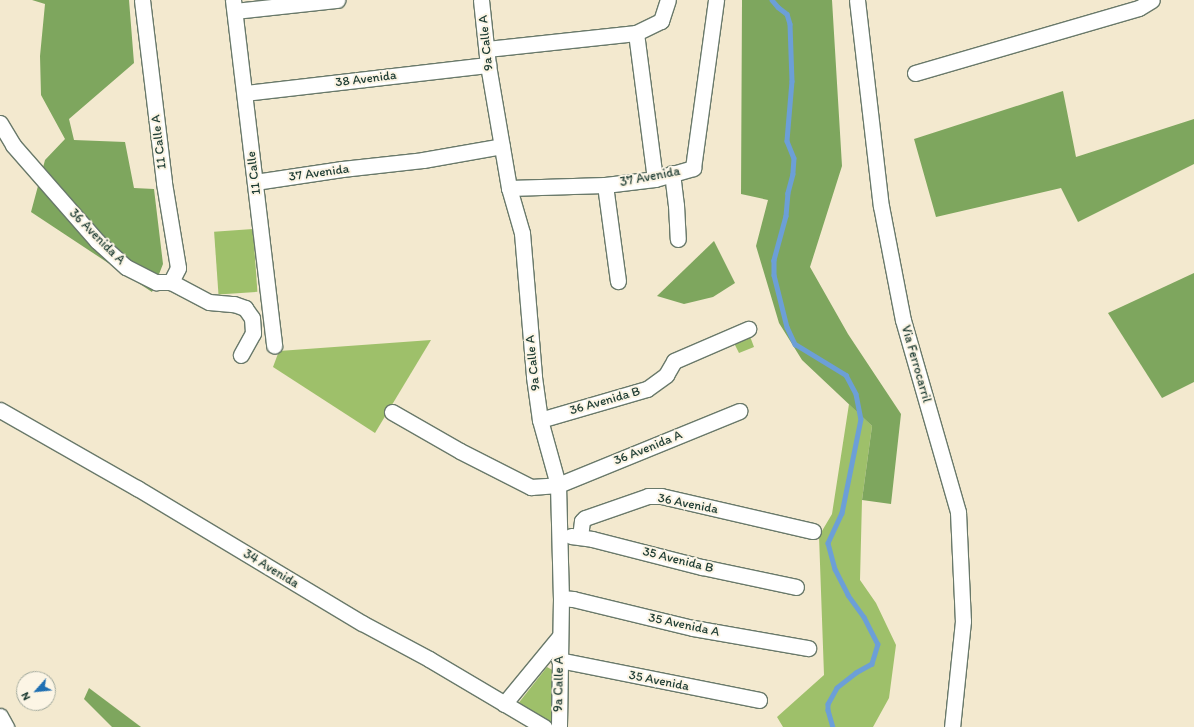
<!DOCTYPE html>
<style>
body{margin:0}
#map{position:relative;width:1194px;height:727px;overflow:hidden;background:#f3e9cf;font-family:Itim,sans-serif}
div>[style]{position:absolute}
.green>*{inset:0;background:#9ec06a;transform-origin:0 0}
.forest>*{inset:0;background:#7ea65e}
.stream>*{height:4.5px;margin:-2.25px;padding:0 2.25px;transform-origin:2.25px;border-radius:2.25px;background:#6c9fd7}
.roads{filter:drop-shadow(1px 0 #69796a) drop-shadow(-1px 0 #69796a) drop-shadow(0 1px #69796a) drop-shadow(0 -1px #69796a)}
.street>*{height:15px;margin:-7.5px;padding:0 7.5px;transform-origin:7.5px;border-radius:7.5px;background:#fff}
span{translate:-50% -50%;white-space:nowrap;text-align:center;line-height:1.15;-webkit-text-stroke:4px #fcf5e5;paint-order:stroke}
.street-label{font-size:13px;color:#1f3d34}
.north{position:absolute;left:16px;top:671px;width:40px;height:40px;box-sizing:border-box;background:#fcf5e5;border:1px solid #a4ab9e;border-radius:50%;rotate:243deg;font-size:11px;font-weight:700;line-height:16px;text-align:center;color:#1f3d34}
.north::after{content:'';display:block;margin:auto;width:14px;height:18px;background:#1f6fb2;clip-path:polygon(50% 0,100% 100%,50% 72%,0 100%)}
</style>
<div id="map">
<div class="green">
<i style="left:253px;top:229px;width:63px;height:39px;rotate:86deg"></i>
<i style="clip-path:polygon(748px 331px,754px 347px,739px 353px,732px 339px)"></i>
<i style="clip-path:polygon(431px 340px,375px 433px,273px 367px,279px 351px)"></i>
<i style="clip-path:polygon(849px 404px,872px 426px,862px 500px,860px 580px,876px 603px,896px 645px,889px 698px,873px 727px,783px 727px,777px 717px,824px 675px,819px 536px,832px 514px)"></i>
<i style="clip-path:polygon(547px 667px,556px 672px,554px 725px,550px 727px,517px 705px)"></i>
</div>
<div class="forest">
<i style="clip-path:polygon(32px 0,129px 0,134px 63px,69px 119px,74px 140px,125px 142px,134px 188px,154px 189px,163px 264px,152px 292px,31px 212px,45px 160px,65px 139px,41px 95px,40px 56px,45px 4px)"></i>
<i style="clip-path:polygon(742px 0,832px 0,842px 166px,810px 267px,848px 334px,901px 414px,891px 504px,862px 500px,872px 426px,802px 360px,779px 323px,756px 246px,768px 200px,741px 194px)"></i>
<i style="clip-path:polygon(1063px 91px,1076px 157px,1194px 119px,1194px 164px,1078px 222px,1061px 188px,936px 217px,914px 139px)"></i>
<i style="clip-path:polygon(714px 241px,735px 283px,713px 297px,684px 304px,657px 296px)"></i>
<i style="clip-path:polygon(1194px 273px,1194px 382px,1162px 398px,1108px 313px)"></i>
<i style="clip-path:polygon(89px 688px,141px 727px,112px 727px,84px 699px)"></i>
</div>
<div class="stream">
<i style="left:772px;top:0;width:9px;rotate:49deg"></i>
<i style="left:778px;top:7px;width:11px;rotate:38deg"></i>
<i style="left:787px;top:14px;width:10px;rotate:73deg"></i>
<i style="left:790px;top:24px;width:57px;rotate:88deg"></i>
<i style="left:792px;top:81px;width:60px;rotate:94.8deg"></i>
<i style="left:787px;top:141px;width:18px;rotate:68deg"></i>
<i style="left:794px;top:158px;width:16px;rotate:94deg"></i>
<i style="left:793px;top:174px;width:20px;rotate:105deg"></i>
<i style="left:788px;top:193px;width:23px;rotate:95deg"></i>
<i style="left:786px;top:216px;width:46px;rotate:105.3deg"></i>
<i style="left:774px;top:260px;width:15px;rotate:90deg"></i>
<i style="left:774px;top:275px;width:54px;rotate:76deg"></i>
<i style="left:787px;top:327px;width:19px;rotate:65deg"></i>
<i style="left:795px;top:344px;width:60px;rotate:31.3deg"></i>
<i style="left:846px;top:375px;width:21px;rotate:62deg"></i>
<i style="left:856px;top:394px;width:25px;rotate:79deg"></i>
<i style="left:861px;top:419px;width:96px;rotate:101.4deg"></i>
<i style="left:842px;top:513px;width:33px;rotate:115deg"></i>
<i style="left:828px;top:543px;width:27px;rotate:75deg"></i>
<i style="left:835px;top:569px;width:29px;rotate:63deg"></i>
<i style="left:848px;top:595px;width:27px;rotate:54deg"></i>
<i style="left:864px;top:617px;width:30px;rotate:63deg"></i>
<i style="left:878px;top:644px;width:21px;rotate:107deg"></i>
<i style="left:872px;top:664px;width:18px;rotate:151deg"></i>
<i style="left:856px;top:673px;width:24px;rotate:142deg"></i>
<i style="left:837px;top:688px;width:18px;rotate:119deg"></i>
<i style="left:828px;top:704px;width:6px;rotate:90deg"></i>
<i style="left:828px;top:710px;width:18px;rotate:74deg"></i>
</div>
<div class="roads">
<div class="street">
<i style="left:142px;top:0;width:184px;rotate:83.1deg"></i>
<i style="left:164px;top:183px;width:86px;rotate:80.6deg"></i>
<i style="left:178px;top:268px;width:16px;rotate:117deg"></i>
<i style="left:233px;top:0;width:348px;rotate:83.2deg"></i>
<i style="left:481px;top:0;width:65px;rotate:83.9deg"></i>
<i style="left:488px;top:65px;width:125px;rotate:80.3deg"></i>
<i style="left:509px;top:188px;width:47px;rotate:73.9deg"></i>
<i style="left:522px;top:233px;width:144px;rotate:85.2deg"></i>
<i style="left:534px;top:377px;width:43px;rotate:82.1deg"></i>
<i style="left:540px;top:420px;width:67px;rotate:74.5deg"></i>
<i style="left:558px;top:485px;width:113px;rotate:88.5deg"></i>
<i style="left:561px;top:598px;width:129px;rotate:90.9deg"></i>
<i style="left:857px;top:0;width:207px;rotate:83.4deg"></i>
<i style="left:881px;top:206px;width:116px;rotate:79.1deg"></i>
<i style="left:903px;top:320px;width:200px;rotate:74deg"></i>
<i style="left:958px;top:512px;width:109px;rotate:87.4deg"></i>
<i style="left:963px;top:621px;width:107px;rotate:95.9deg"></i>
<i style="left:235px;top:11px;width:103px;rotate:-6.2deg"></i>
<i style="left:636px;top:33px;width:147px;rotate:82.6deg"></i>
<i style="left:487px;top:49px;width:150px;rotate:-6.1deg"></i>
<i style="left:636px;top:33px;width:28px;rotate:-26deg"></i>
<i style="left:661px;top:21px;width:22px;rotate:-72deg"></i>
<i style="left:915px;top:73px;width:233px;rotate:-16.2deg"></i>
<i style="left:1139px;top:8px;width:15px;rotate:-32deg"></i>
<i style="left:245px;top:93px;width:245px;rotate:-6.6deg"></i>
<i style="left:0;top:123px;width:26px;rotate:59deg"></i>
<i style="left:13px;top:145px;width:128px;rotate:48.8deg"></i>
<i style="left:97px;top:241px;width:39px;rotate:42deg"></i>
<i style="left:126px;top:267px;width:34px;rotate:27deg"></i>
<i style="left:156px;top:282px;width:15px"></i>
<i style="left:171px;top:282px;width:43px;rotate:27.8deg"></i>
<i style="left:209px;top:302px;width:25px;rotate:5deg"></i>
<i style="left:234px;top:304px;width:12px;rotate:20deg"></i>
<i style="left:245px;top:308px;width:12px;rotate:55deg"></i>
<i style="left:252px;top:318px;width:15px;rotate:86deg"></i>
<i style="left:253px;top:333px;width:25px;rotate:119deg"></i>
<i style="left:672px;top:173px;width:32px;rotate:83deg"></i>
<i style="left:676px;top:205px;width:34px;rotate:87deg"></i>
<i style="left:255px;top:182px;width:88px;rotate:-8.5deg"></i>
<i style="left:342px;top:169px;width:81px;rotate:-6.3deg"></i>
<i style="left:423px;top:160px;width:80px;rotate:-10deg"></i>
<i style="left:605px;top:185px;width:97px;rotate:82.3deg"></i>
<i style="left:509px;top:188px;width:96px;rotate:-1.8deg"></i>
<i style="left:605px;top:185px;width:50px;rotate:-6.8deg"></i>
<i style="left:655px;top:179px;width:40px;rotate:-16deg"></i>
<i style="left:693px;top:168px;width:170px;rotate:-82.2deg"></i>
<i style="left:0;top:410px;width:158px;rotate:29.7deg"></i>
<i style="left:137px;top:488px;width:262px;rotate:31deg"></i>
<i style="left:362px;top:623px;width:76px;rotate:28.2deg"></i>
<i style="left:429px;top:659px;width:134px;rotate:30.6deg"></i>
<i style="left:392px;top:412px;width:78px;rotate:29.8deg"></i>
<i style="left:460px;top:451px;width:80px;rotate:26.9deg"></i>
<i style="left:531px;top:487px;width:27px;rotate:-4deg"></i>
<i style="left:558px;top:485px;width:196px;rotate:-22.2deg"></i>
<i style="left:540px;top:420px;width:111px;rotate:-16.2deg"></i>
<i style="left:647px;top:389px;width:24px;rotate:-36deg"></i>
<i style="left:666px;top:375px;width:16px;rotate:-60deg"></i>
<i style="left:674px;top:361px;width:81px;rotate:-23.4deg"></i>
<i style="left:571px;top:536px;width:21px;rotate:8deg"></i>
<i style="left:592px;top:539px;width:114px;rotate:14.3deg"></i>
<i style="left:702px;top:567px;width:96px;rotate:12deg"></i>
<i style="left:580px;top:537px;width:16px;rotate:-83deg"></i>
<i style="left:582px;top:521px;width:4px;rotate:-45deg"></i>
<i style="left:585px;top:518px;width:67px;rotate:-19.2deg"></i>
<i style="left:648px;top:496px;width:13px"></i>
<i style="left:661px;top:496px;width:156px;rotate:13deg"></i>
<i style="left:561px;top:598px;width:12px;rotate:5deg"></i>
<i style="left:573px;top:599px;width:123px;rotate:13.6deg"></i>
<i style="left:693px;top:628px;width:117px;rotate:9.9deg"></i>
<i style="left:559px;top:660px;width:204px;rotate:11.3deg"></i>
<i style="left:504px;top:704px;width:88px;rotate:-50.5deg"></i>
<i style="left:0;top:716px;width:13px;rotate:61deg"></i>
</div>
</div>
<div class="street-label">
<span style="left:486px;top:43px;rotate:-96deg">9a Calle A</span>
<span style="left:366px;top:79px;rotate:-7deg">38 Avenida</span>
<span style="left:159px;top:142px;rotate:-97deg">11 Calle A</span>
<span style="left:254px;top:173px;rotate:-97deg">11 Calle</span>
<span style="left:319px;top:173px;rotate:-8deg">37 Avenida</span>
<span style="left:650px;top:177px;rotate:-11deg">37 Avenida</span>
<span style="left:97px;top:237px;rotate:45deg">36 Avenida A</span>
<span style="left:533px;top:363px;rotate:-96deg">9a Calle A</span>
<span style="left:916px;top:364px;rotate:74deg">Via Ferrocarril</span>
<span style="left:605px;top:401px;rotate:-16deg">36 Avenida B</span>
<span style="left:648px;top:448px;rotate:-22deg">36 Avenida A</span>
<span style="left:688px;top:504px;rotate:11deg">36 Avenida</span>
<span style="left:678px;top:560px;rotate:14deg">35 Avenida B</span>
<span style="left:271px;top:569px;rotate:31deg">34 Avenida</span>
<span style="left:684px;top:625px;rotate:12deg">35 Avenida A</span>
<span style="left:659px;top:681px;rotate:11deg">35 Avenida</span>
<span style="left:559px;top:684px;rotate:-89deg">9a Calle A</span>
</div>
<div class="north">N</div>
</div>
